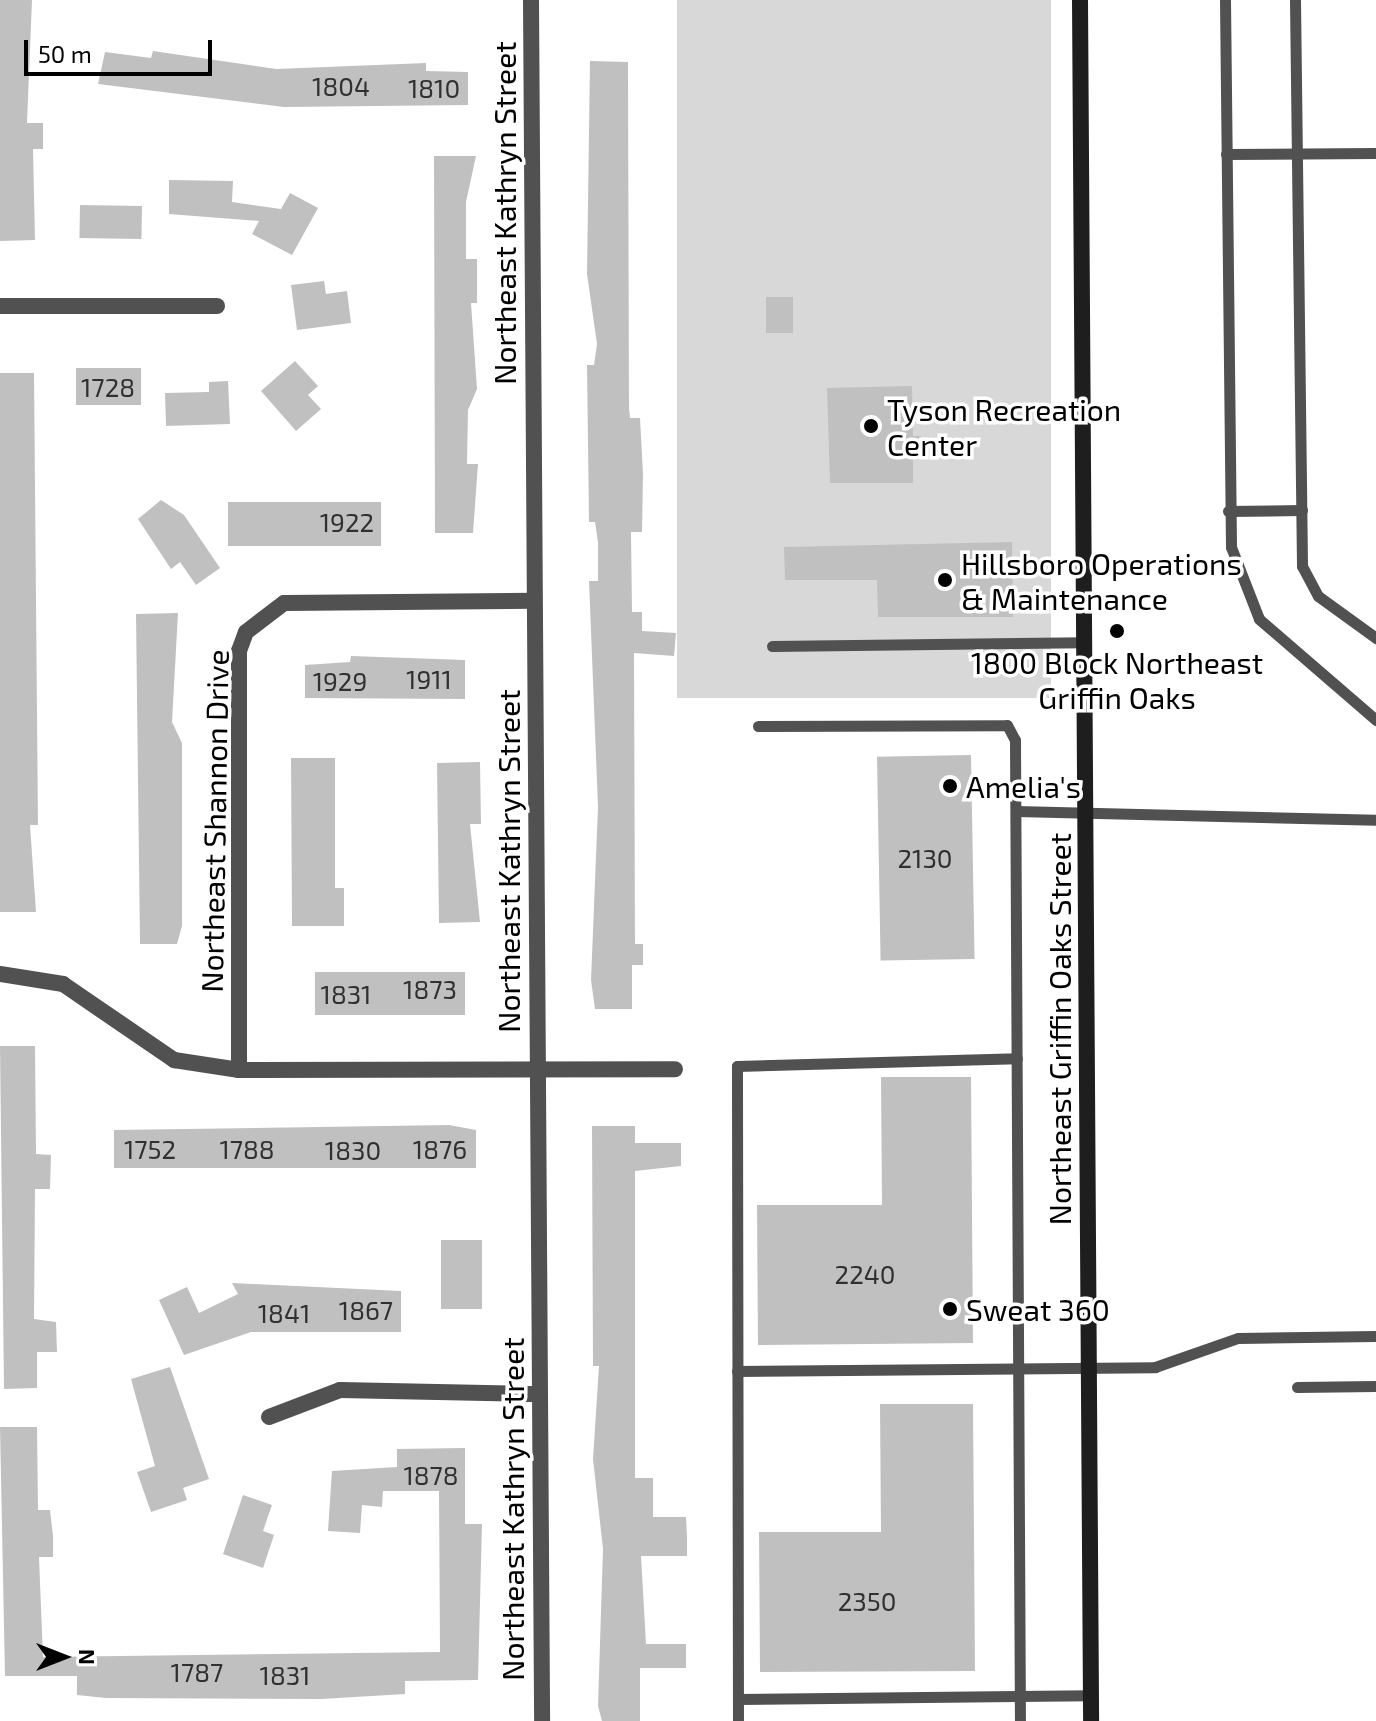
<!DOCTYPE html>
<style>
body{margin:0}
#map{position:relative;width:1376px;height:1721px;overflow:hidden;background:#fff;font-family:"Exo 2",sans-serif}
div>[style]{position:absolute}
.green>*{inset:0;background:#d8d8d8;transform-origin:0 0}
.building>*{inset:0;background:#c0c0c0;transform-origin:0 0}
.lane>*{height:11px;margin:-5.5px;padding:0 5.5px;transform-origin:5.5px;border-radius:5.5px;background:#515151}
.street>*{height:16px;margin:-8px;padding:0 8px;transform-origin:8px;border-radius:8px;background:#515151}
.secondary>*{height:16px;margin:-8px;padding:0 8px;transform-origin:8px;border-radius:8px;background:#1e1e1e}
.dots>*{width:22px;height:22px;translate:-50% -50%;box-sizing:border-box;border:4px solid #fff;border-radius:50%}
span{translate:-50% -50%;white-space:nowrap;text-align:center;line-height:1.15;-webkit-text-stroke:7px #fff;paint-order:stroke}
.number-label{font-size:26px;color:#303030}
.number-label span{-webkit-text-stroke-width:0}
.street-label{font-size:30px;color:#000}
.poi-label{font-size:30px;color:#000}
.left{translate:0 -50%;text-align:left}
.north{position:absolute;left:24px;top:1617px;width:80px;height:80px;-webkit-text-stroke:6px #fff;paint-order:stroke;rotate:90deg;font-size:22px;font-weight:700;line-height:32px;text-align:center;color:#000}
.north::after{content:'';display:block;margin:auto;width:28px;height:36px;background:#000;clip-path:polygon(50% 0,100% 100%,50% 72%,0 100%)}
.scale{position:absolute;left:24px;top:40px;width:188px;height:36px;box-sizing:border-box;border:4px solid #000;border-top:0;padding-left:10px;font-size:24px;line-height:28px;white-space:nowrap;color:#000;-webkit-text-stroke:6px #fff;paint-order:stroke}
</style>
<div id="map">
<div class="green">
<i style="left:677px;top:0;width:374px;height:698px"></i>
</div>
<div class="building">
<i style="clip-path:polygon(0 0,32px 0,27px 123px,43px 123px,43px 149px,33px 149px,35px 240px,0 241px)"></i>
<i style="clip-path:polygon(153px 51px,276px 69px,426px 63px,426px 71px,468px 72px,468px 105px,284px 107px,98px 84px,105px 52px,151px 58px)"></i>
<i style="clip-path:polygon(590px 61px,628px 62px,629px 408px,630px 418px,640px 418px,643px 474px,642px 532px,631px 532px,632px 612px,642px 612px,642px 631px,676px 633px,674px 656px,634px 653px,635px 944px,643px 944px,643px 965px,632px 965px,632px 1009px,595px 1009px,591px 980px,598px 807px,589px 581px,598px 581px,598px 542px,595px 522px,589px 522px,587px 365px,594px 365px,597px 344px,587px 274px)"></i>
<i style="clip-path:polygon(434px 156px,476px 156px,466px 202px,466px 259px,477px 259px,477px 303px,471px 303px,477px 389px,468px 410px,467px 464px,478px 464px,473px 533px,435px 533px)"></i>
<i style="clip-path:polygon(169px 180px,233px 181px,232px 202px,281px 209px,290px 193px,318px 208px,292px 255px,252px 234px,259px 221px,169px 214px)"></i>
<i style="left:80px;top:205px;width:62px;height:33px;rotate:1deg"></i>
<i style="clip-path:polygon(324px 281px,326px 294px,347px 291px,351px 323px,297px 330px,291px 285px)"></i>
<i style="left:766px;top:297px;width:27px;height:36px"></i>
<i style="clip-path:polygon(295px 361px,318px 386px,308px 395px,321px 409px,296px 431px,261px 391px)"></i>
<i style="left:141px;top:368px;width:37px;height:65px;rotate:90deg"></i>
<i style="clip-path:polygon(0 373px,34px 373px,38px 825px,30px 825px,36px 912px,0 912px)"></i>
<i style="clip-path:polygon(228px 381px,230px 424px,166px 426px,165px 393px,209px 392px,209px 382px)"></i>
<i style="clip-path:polygon(912px 386px,913px 436px,921px 436px,921px 457px,913px 458px,913px 483px,830px 483px,827px 388px)"></i>
<i style="clip-path:polygon(161px 500px,184px 515px,220px 568px,196px 585px,180px 562px,171px 569px,138px 519px)"></i>
<i style="left:228px;top:502px;width:153px;height:44px"></i>
<i style="clip-path:polygon(1012px 542px,1013px 617px,878px 617px,877px 580px,785px 580px,784px 547px)"></i>
<i style="clip-path:polygon(178px 613px,172px 722px,182px 743px,182px 926px,177px 944px,140px 944px,136px 614px)"></i>
<i style="clip-path:polygon(351px 656px,465px 660px,465px 699px,305px 698px,305px 665px,350px 662px)"></i>
<i style="left:971px;top:755px;width:204px;height:94px;rotate:89deg"></i>
<i style="clip-path:polygon(291px 758px,335px 758px,335px 888px,344px 888px,344px 926px,292px 926px)"></i>
<i style="clip-path:polygon(480px 762px,481px 824px,470px 824px,480px 922px,439px 923px,437px 763px)"></i>
<i style="left:465px;top:972px;width:43px;height:150px;rotate:90deg"></i>
<i style="clip-path:polygon(0 1046px,35px 1046px,36px 1154px,51px 1155px,50px 1189px,35px 1189px,34px 1319px,56px 1322px,57px 1352px,37px 1352px,37px 1388px,4px 1389px)"></i>
<i style="clip-path:polygon(881px 1077px,971px 1077px,973px 1343px,758px 1345px,757px 1205px,882px 1205px)"></i>
<i style="clip-path:polygon(449px 1125px,476px 1130px,476px 1168px,114px 1168px,114px 1130px)"></i>
<i style="clip-path:polygon(592px 1126px,635px 1126px,635px 1143px,681px 1143px,681px 1166px,635px 1171px,635px 1478px,653px 1478px,653px 1517px,686px 1517px,687px 1536px,687px 1556px,641px 1556px,646px 1644px,686px 1644px,686px 1668px,640px 1668px,640px 1721px,602px 1721px,598px 1706px,603px 1549px,593px 1459px,599px 1366px,593px 1366px)"></i>
<i style="left:441px;top:1240px;width:41px;height:69px"></i>
<i style="clip-path:polygon(232px 1283px,401px 1291px,401px 1332px,251px 1332px,184px 1355px,159px 1300px,187px 1287px,199px 1313px,238px 1294px)"></i>
<i style="clip-path:polygon(170px 1367px,209px 1479px,183px 1488px,187px 1500px,151px 1512px,137px 1472px,155px 1466px,131px 1379px)"></i>
<i style="clip-path:polygon(880px 1404px,973px 1404px,975px 1671px,760px 1672px,759px 1532px,881px 1532px)"></i>
<i style="clip-path:polygon(0 1427px,37px 1427px,38px 1510px,50px 1510px,53px 1536px,53px 1557px,39px 1557px,43px 1657px,440px 1652px,439px 1491px,383px 1491px,382px 1507px,362px 1505px,360px 1533px,328px 1531px,332px 1471px,397px 1467px,397px 1449px,465px 1448px,465px 1524px,482px 1524px,478px 1680px,405px 1681px,405px 1694px,321px 1699px,106px 1698px,77px 1695px,77px 1676px,5px 1676px)"></i>
<i style="clip-path:polygon(243px 1495px,272px 1505px,263px 1531px,274px 1535px,263px 1568px,223px 1554px)"></i>
</div>
<div class="lane">
<i style="left:1225px;top:0;width:547px;rotate:89.37deg"></i>
<i style="left:1231px;top:547px;width:77px;rotate:68.7deg"></i>
<i style="left:1259px;top:619px;width:155px;rotate:40.8deg"></i>
<i style="left:1295px;top:0;width:566px;rotate:89.29deg"></i>
<i style="left:1302px;top:566px;width:34px;rotate:62deg"></i>
<i style="left:1318px;top:596px;width:72px;rotate:35.9deg"></i>
<i style="left:1226px;top:154px;width:150px;rotate:-0.4deg"></i>
<i style="left:1228px;top:511px;width:74px;rotate:-0.8deg"></i>
<i style="left:772px;top:646px;width:313px;rotate:-0.7deg"></i>
<i style="left:758px;top:726px;width:249px;rotate:-0.2deg"></i>
<i style="left:1007px;top:725px;width:17px;rotate:62deg"></i>
<i style="left:1015px;top:740px;width:981px;rotate:89.71deg"></i>
<i style="left:1016px;top:811px;width:360px;rotate:1.4deg"></i>
<i style="left:737px;top:1371px;width:418px;rotate:-0.5deg"></i>
<i style="left:1155px;top:1367px;width:88px;rotate:-19.3deg"></i>
<i style="left:1238px;top:1338px;width:138px;rotate:-0.8deg"></i>
<i style="left:1297px;top:1387px;width:79px;rotate:-0.7deg"></i>
<i style="left:738px;top:1699px;width:353px;rotate:-0.6deg"></i>
<i style="left:738px;top:1721px;width:655px;rotate:-90.09deg"></i>
<i style="left:737px;top:1066px;width:280px;rotate:-1.6deg"></i>
</div>
<div class="street">
<i style="left:531px;top:0;width:1721px;rotate:89.63deg"></i>
<i style="left:0;top:306px;width:217px"></i>
<i style="left:0;top:974px;width:64px;rotate:9deg"></i>
<i style="left:63px;top:984px;width:135px;rotate:34.4deg"></i>
<i style="left:174px;top:1060px;width:66px;rotate:8.7deg"></i>
<i style="left:239px;top:1070px;width:436px;rotate:-0.1deg"></i>
<i style="left:239px;top:1070px;width:419px;rotate:-90deg"></i>
<i style="left:239px;top:651px;width:20px;rotate:-70deg"></i>
<i style="left:246px;top:632px;width:48px;rotate:-37.3deg"></i>
<i style="left:284px;top:603px;width:250px;rotate:-0.5deg"></i>
<i style="left:269px;top:1417px;width:76px;rotate:-20.8deg"></i>
<i style="left:340px;top:1390px;width:199px;rotate:1.2deg"></i>
</div>
<div class="secondary">
<i style="left:1080px;top:0;width:1721px;rotate:89.63deg"></i>
</div>
<div class="dots">
<i style="left:871px;top:426px;background:#000"></i>
<i style="left:945px;top:580px;background:#000"></i>
<i style="left:1117px;top:631px;background:#000"></i>
<i style="left:950px;top:786px;background:#000"></i>
<i style="left:950px;top:1309px;background:#000"></i>
</div>
<div class="number-label">
<span style="left:341px;top:86px">1804</span>
<span style="left:434px;top:88px">1810</span>
<span style="left:108px;top:387px">1728</span>
<span style="left:347px;top:522px">1922</span>
<span style="left:429px;top:679px">1911</span>
<span style="left:340px;top:681px">1929</span>
<span style="left:925px;top:858px">2130</span>
<span style="left:430px;top:989px">1873</span>
<span style="left:346px;top:994px">1831</span>
<span style="left:150px;top:1149px">1752</span>
<span style="left:247px;top:1149px">1788</span>
<span style="left:440px;top:1149px">1876</span>
<span style="left:353px;top:1150px">1830</span>
<span style="left:865px;top:1274px">2240</span>
<span style="left:366px;top:1310px">1867</span>
<span style="left:284px;top:1313px">1841</span>
<span style="left:431px;top:1475px">1878</span>
<span style="left:867px;top:1601px">2350</span>
<span style="left:197px;top:1672px">1787</span>
<span style="left:285px;top:1675px">1831</span>
</div>
<div class="street-label">
<span style="left:504px;top:213px;rotate:-90deg">Northeast Kathryn Street</span>
<span style="left:214px;top:821px;rotate:-89deg">Northeast Shannon Drive</span>
<span style="left:508px;top:861px;rotate:-90deg">Northeast Kathryn Street</span>
<span style="left:1059px;top:1029px;rotate:-90deg">Northeast Griffin Oaks Street</span>
<span style="left:512px;top:1509px;rotate:-90deg">Northeast Kathryn Street</span>
</div>
<div class="poi-label">
<span class="left" style="left:887px;top:426px">Tyson Recreation<br>Center</span>
<span class="left" style="left:961px;top:580px">Hillsboro Operations<br>&amp; Maintenance</span>
<span style="left:1117px;top:679px">1800 Block Northeast<br>Griffin Oaks</span>
<span class="left" style="left:966px;top:786px">Amelia's</span>
<span class="left" style="left:966px;top:1309px">Sweat 360</span>
</div>
<div class="north">N</div>
<div class="scale">50 m</div>
</div>
